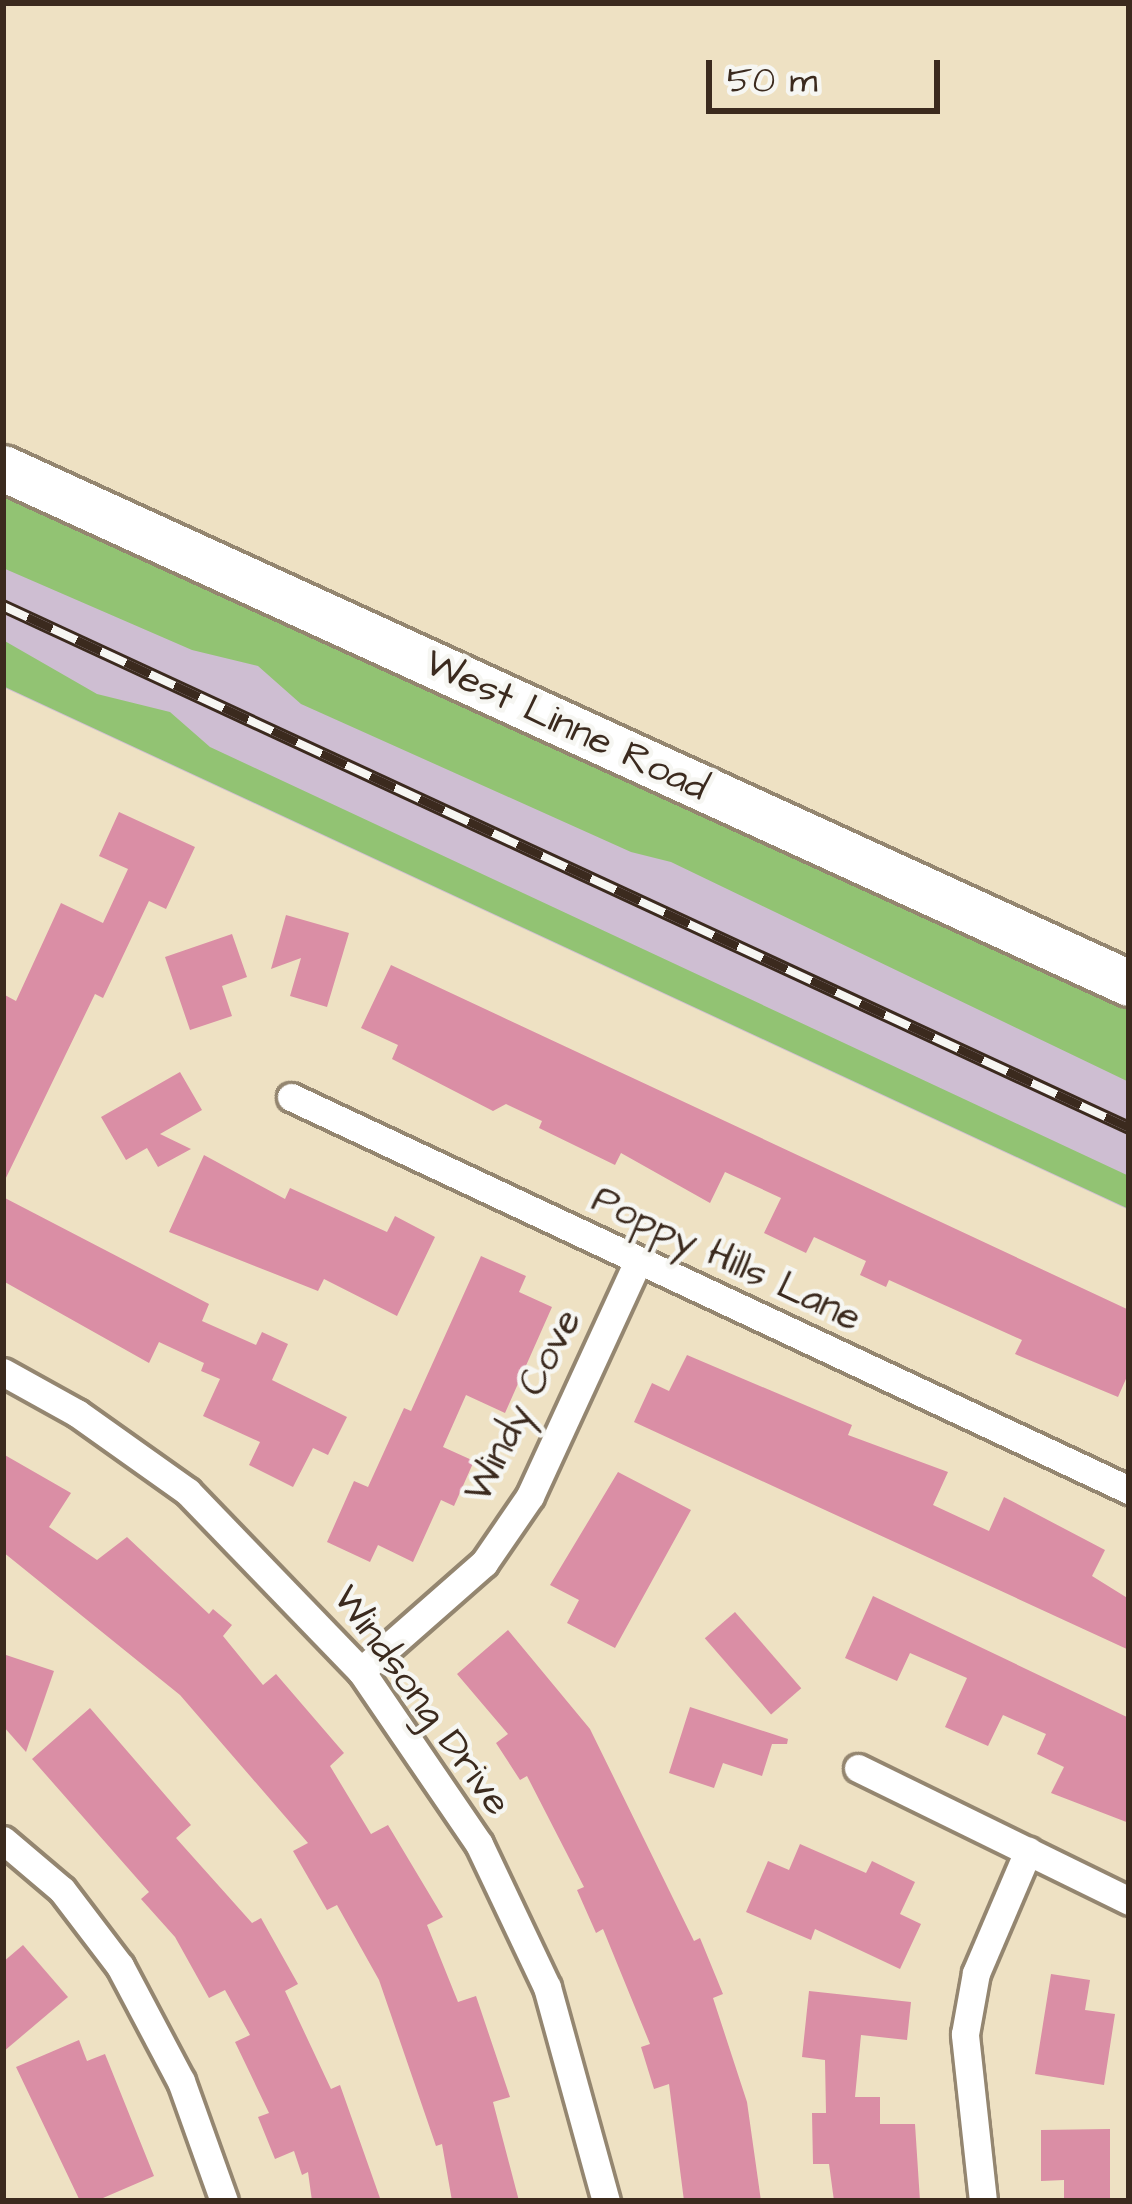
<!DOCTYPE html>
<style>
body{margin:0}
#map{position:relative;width:1132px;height:2204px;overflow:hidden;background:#eee1c3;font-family:"Architects Daughter",sans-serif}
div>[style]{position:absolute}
.industrial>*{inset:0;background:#cebed2}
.green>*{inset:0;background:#92c373}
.building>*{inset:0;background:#da8ea5;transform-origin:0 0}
.roads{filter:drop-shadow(3px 0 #948670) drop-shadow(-3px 0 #948670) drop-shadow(0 3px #948670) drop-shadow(0 -3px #948670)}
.minor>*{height:27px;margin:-13.5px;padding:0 13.5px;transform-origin:13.5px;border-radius:13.5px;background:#fff}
.primary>*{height:45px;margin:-22.5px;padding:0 22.5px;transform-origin:22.5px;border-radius:22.5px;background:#fff}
.rail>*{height:14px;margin-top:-7px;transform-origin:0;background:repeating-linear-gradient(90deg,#f6f6f2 0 27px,#3b2a1e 0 54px);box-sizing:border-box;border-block:3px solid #3b2a1e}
span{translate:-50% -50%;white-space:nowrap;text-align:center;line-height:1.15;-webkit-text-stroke:9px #f6f6f2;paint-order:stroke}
.street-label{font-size:39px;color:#3b2a1e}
.frame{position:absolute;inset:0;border:6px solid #3b2a1e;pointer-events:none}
.scale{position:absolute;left:706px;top:60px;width:234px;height:54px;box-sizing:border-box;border:6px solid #3b2a1e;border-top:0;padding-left:15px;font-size:36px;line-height:42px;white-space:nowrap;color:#3b2a1e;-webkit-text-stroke:9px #f6f6f2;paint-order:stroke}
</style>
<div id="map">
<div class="industrial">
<i style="clip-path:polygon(3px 487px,1129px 1001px,1129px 1210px,3px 687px)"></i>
</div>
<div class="green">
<i style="clip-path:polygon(3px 487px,1129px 1001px,1129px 1082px,671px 862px,631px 852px,301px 704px,258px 666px,192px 650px,3px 568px)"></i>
<i style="clip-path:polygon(3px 640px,97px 694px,170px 712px,210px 747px,1129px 1176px,1129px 1209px,3px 686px)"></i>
</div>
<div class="building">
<i style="clip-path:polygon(119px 812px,195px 847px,166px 909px,149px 901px,103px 998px,95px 994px,3px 1184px,3px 994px,16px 1001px,61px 903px,103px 923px,128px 869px,99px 856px)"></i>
<i style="clip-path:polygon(286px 915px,349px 933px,327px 1007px,290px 996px,301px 958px,271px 969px)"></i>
<i style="clip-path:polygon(232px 934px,247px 977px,222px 986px,232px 1016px,190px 1030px,165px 957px)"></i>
<i style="clip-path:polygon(391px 965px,1129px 1310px,1129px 1372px,1118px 1397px,1015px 1354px,1022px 1340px,889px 1280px,886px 1287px,860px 1275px,866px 1261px,814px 1237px,806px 1253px,764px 1233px,781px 1198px,725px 1172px,710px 1203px,621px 1153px,615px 1165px,539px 1128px,542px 1121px,506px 1104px,493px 1111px,392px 1059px,398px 1045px,361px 1028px)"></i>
<i style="clip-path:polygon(180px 1072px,202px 1110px,160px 1134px,191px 1149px,158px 1167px,147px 1148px,126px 1160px,101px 1117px)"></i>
<i style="clip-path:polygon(204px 1155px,285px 1199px,290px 1188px,387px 1232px,395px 1216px,435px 1237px,397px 1316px,324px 1279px,318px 1291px,169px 1232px)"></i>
<i style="clip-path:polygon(3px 1197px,209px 1304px,202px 1321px,256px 1345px,262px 1332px,288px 1344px,272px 1380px,347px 1417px,328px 1455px,313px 1448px,293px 1487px,249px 1465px,260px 1442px,203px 1416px,220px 1379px,201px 1371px,204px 1363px,159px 1342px,149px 1363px,3px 1281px)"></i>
<i style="clip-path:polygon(481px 1256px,526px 1276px,519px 1292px,552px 1307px,505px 1413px,466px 1395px,443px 1447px,474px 1461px,454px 1506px,441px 1500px,413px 1562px,378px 1545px,370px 1562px,327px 1542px,354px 1481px,368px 1487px,404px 1408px,411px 1411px)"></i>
<i style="clip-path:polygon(687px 1355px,852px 1425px,848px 1435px,948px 1472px,933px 1505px,989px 1531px,1004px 1497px,1105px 1550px,1092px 1576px,1129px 1599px,1129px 1650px,634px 1422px,652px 1383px,669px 1391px)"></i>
<i style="clip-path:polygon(3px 1454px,71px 1493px,49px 1527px,97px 1560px,127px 1537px,209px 1614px,213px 1609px,232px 1625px,223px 1636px,263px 1685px,276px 1674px,344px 1753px,330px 1766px,371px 1834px,388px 1825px,443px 1917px,427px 1925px,458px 2002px,476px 1996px,510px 2097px,493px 2102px,519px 2201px,452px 2201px,442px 2144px,436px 2146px,379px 1980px,337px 1905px,327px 1910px,293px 1851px,308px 1843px,180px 1695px,3px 1552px)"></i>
<i style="clip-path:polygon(618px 1472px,691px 1510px,615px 1648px,567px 1623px,579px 1600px,550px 1585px)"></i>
<i style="clip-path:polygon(873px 1596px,1129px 1718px,1129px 1823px,1051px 1793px,1064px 1767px,1037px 1754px,1046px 1734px,1003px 1715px,988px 1746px,945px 1727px,967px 1678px,910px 1653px,897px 1681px,845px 1658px)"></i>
<i style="left:735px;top:1612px;width:101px;height:40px;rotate:49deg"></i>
<i style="clip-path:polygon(508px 1630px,590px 1729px,694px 1941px,700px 1938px,723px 1994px,713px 1998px,747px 2102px,761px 2201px,684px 2201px,669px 2084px,654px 2089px,641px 2047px,650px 2044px,603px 1929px,596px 1933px,577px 1890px,584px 1887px,527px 1776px,520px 1780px,496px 1743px,508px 1734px,457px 1674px)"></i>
<i style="clip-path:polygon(3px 1654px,54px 1671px,26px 1752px,3px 1726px)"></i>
<i style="clip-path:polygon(690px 1707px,788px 1739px,787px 1744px,772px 1744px,762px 1776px,723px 1763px,714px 1788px,669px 1773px)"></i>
<i style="clip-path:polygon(90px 1708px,191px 1825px,176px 1838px,252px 1923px,261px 1918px,298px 1984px,285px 1991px,331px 2089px,340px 2085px,381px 2201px,312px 2201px,308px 2172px,302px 2175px,294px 2151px,275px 2159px,258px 2117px,269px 2113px,235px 2042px,250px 2035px,225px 1990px,209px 1998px,175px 1937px,141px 1899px,149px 1892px,32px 1759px)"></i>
<i style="clip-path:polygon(800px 1844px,866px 1873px,872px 1861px,915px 1882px,900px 1914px,921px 1924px,900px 1969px,815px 1929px,811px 1940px,746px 1912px,768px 1861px,789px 1870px)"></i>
<i style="clip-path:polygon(23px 1945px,68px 1997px,3px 2052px,3px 1962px)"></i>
<i style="clip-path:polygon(1051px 1974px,1090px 1980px,1085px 2010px,1115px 2014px,1104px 2085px,1035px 2074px)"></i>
<i style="clip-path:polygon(809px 1991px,911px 2002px,907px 2040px,861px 2035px,855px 2097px,880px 2097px,880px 2124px,915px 2124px,920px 2201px,834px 2201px,829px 2164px,813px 2164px,812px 2113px,826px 2113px,825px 2060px,802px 2057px)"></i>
<i style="clip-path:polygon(79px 2040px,87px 2061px,105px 2054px,154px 2176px,96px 2201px,80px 2201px,16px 2067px)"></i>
<i style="clip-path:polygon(1110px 2129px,1110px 2201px,1064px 2201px,1064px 2180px,1041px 2181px,1041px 2130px)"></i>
</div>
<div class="roads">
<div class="minor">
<i style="left:291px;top:1097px;width:926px;rotate:25.13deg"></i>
<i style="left:3px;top:1372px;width:85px;rotate:29deg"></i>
<i style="left:77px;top:1413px;width:136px;rotate:35.4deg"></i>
<i style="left:188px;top:1492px;width:249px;rotate:46deg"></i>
<i style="left:361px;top:1671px;width:209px;rotate:55.7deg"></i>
<i style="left:479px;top:1844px;width:158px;rotate:64.6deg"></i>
<i style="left:547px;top:1987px;width:222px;rotate:74.6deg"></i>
<i style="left:361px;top:1671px;width:164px;rotate:-41.3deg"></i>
<i style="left:484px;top:1563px;width:81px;rotate:-55.5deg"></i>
<i style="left:530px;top:1496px;width:256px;rotate:-65.3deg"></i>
<i style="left:858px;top:1768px;width:302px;rotate:26.1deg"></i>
<i style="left:3px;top:1840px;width:77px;rotate:40.3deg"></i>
<i style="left:62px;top:1890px;width:96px;rotate:52.7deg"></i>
<i style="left:120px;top:1966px;width:130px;rotate:62.1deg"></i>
<i style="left:181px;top:2081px;width:127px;rotate:70.3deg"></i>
<i style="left:983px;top:2201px;width:168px;rotate:-96.2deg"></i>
<i style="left:965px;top:2034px;width:62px;rotate:-79.8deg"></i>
<i style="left:976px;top:1973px;width:133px;rotate:-66.9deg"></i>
</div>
<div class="primary">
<i style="left:3px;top:468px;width:1238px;rotate:24.58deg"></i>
</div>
</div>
<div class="rail">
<i style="left:3px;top:606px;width:1241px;rotate:24.87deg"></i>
</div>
<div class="street-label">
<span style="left:566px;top:726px;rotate:25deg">West Linne Road</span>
<span style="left:726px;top:1260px;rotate:25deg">Poppy Hills Lane</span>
<span style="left:524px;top:1406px;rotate:-63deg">Windy Cove</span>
<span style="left:421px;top:1701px;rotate:54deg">Windsong Drive</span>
</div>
<div class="frame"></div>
<div class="scale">50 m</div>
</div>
